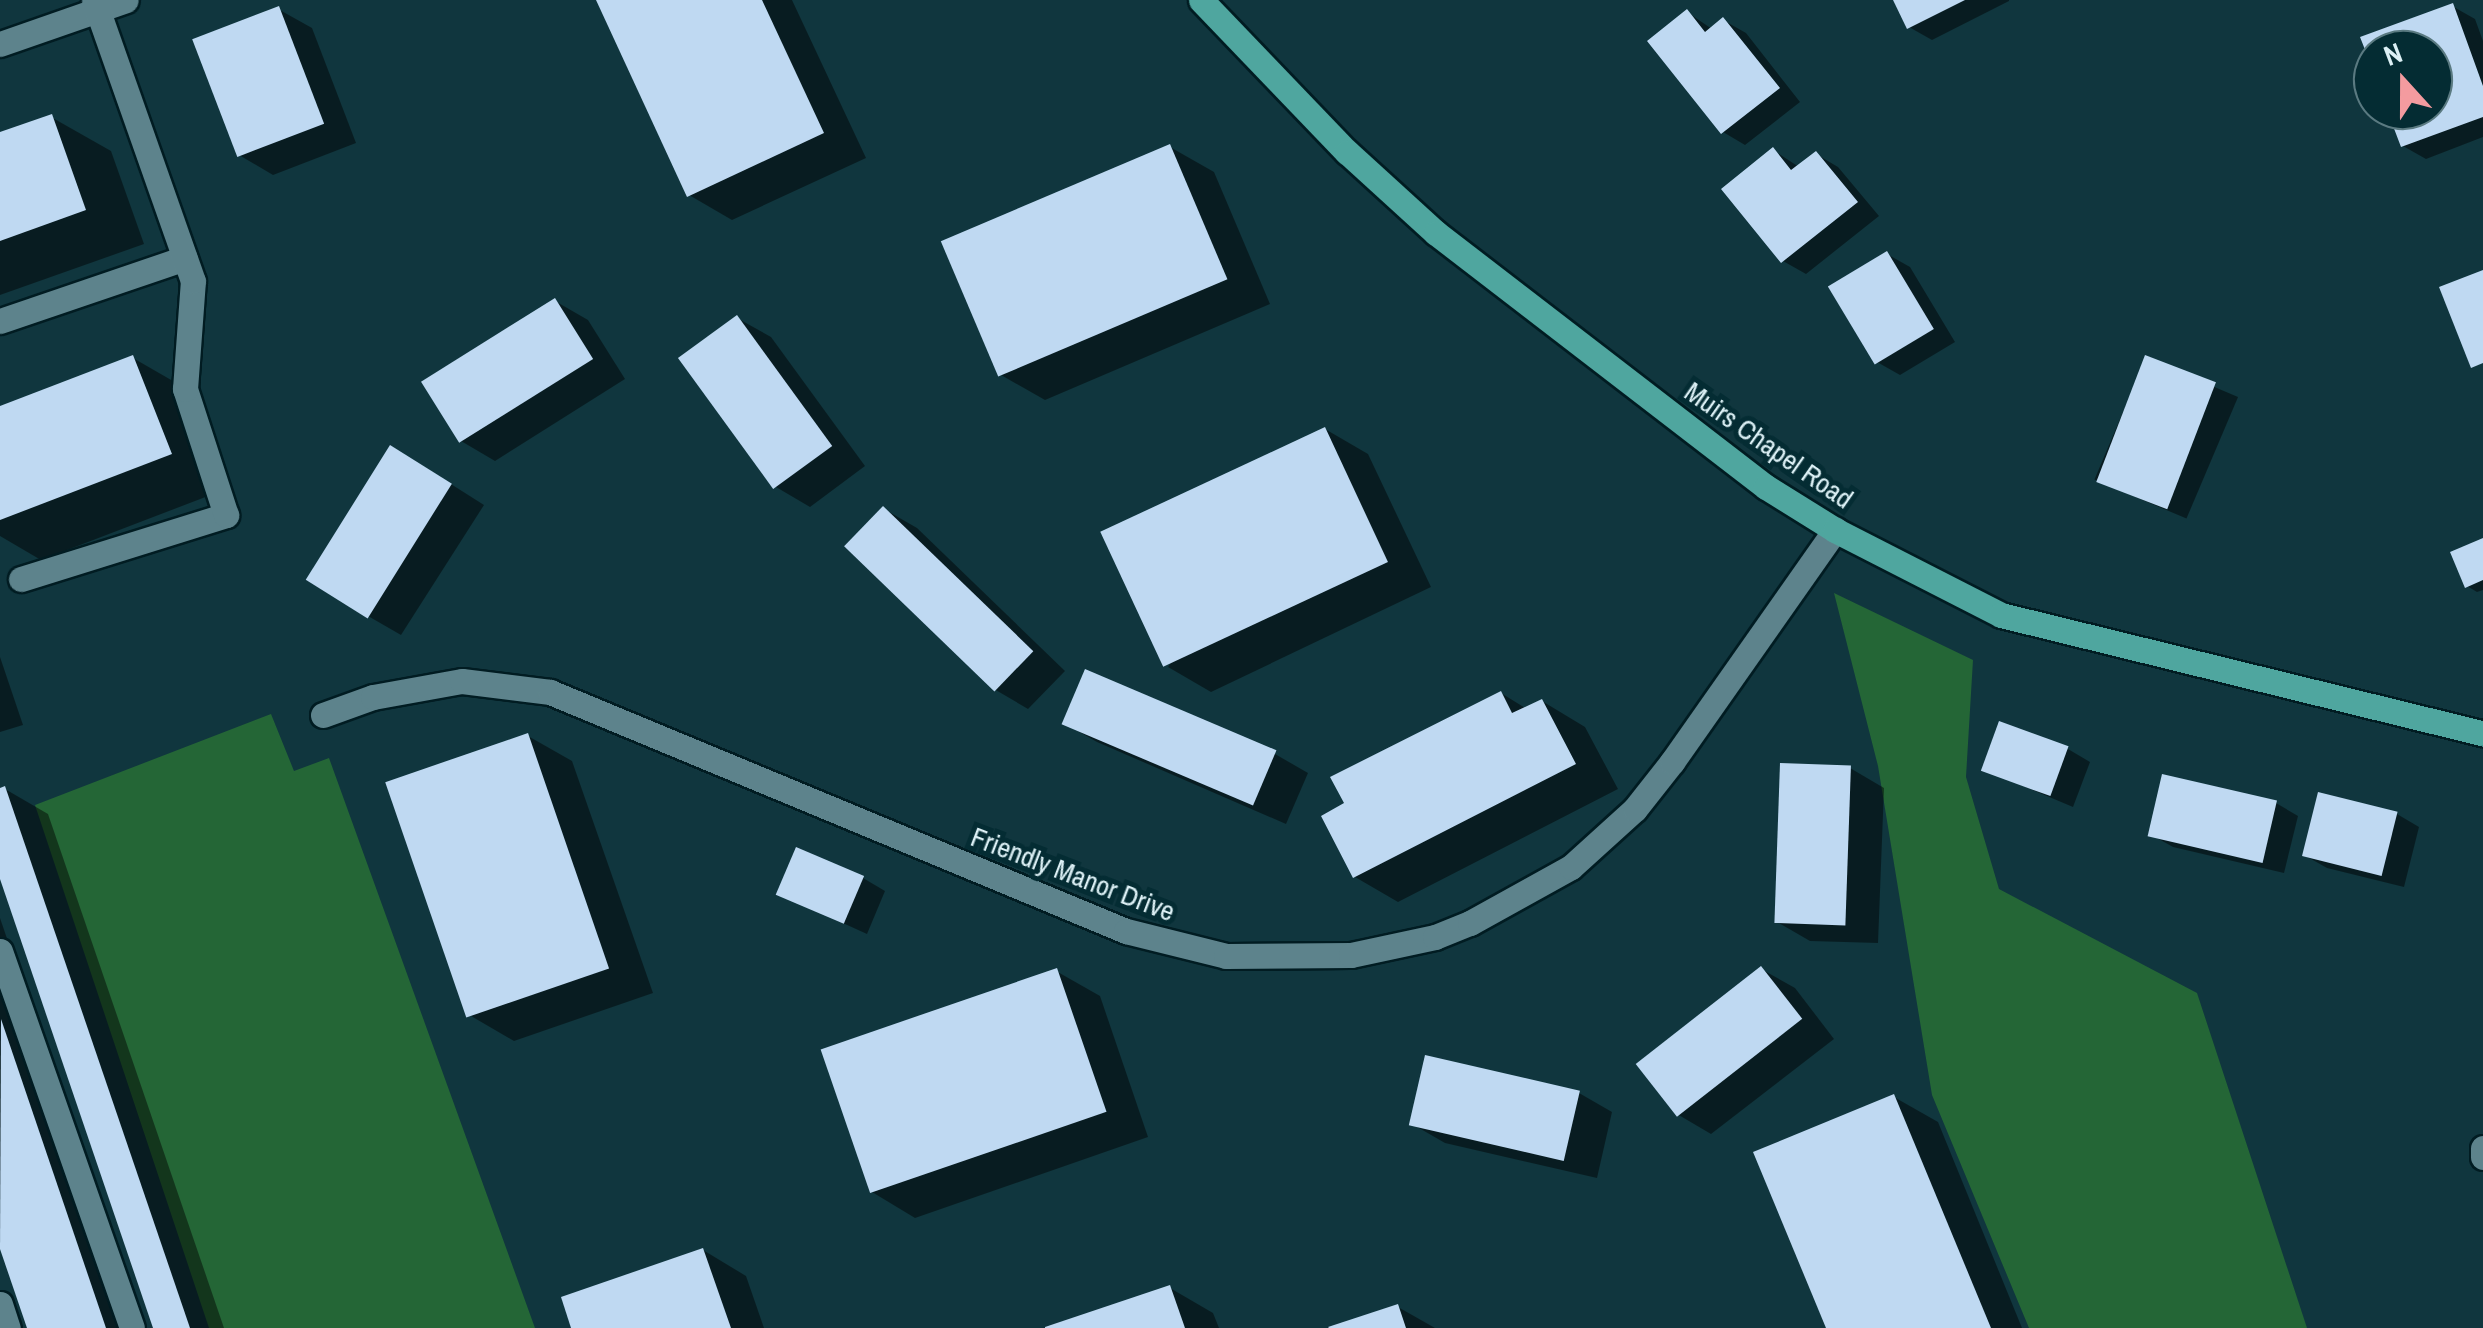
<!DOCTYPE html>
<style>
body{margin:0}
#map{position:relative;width:2483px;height:1328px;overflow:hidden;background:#10363e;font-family:"Archivo Narrow",sans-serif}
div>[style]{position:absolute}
.forest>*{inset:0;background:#246636}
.shadow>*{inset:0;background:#0007;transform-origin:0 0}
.building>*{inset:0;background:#bfd9f2;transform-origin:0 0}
.roads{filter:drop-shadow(2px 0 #011c22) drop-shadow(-2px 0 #011c22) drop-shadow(0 2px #011c22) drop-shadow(0 -2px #011c22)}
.minor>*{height:25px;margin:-12.5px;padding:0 12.5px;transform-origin:12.5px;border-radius:12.5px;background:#5d838c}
.major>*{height:25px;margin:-12.5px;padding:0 12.5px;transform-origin:12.5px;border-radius:12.5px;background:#4fa69f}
span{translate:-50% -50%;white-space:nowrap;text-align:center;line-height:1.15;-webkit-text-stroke:10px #042c33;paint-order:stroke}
.street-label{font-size:28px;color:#dcf0f5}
.north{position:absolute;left:2353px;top:30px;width:100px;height:100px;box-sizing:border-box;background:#042c33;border:2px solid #5a7a81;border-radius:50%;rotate:339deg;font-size:28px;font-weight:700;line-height:40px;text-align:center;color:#dcf0f5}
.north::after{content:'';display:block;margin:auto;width:35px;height:45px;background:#f49b9f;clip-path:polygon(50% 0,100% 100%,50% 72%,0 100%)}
</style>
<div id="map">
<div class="forest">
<i style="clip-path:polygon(1834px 593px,1973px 660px,1966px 777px,1999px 889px,2197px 993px,2307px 1328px,2029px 1328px,1932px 1095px,1878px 766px)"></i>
<i style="clip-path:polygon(271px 714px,294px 771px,329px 758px,535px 1328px,209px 1328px,35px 805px)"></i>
</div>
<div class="shadow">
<i style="clip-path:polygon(598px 0,792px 0,866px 158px,732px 220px,689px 195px)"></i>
<i style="clip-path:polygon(1895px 0,2009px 0,2009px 1px,1932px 40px,1909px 27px)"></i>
<i style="clip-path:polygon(2452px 6px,2475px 19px,2483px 41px,2483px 137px,2426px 159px,2403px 146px,2390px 110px,2433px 110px,2433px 50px,2373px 50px,2373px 64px,2364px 39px)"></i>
<i style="clip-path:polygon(278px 9px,312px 28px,356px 143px,273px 175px,239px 155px)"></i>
<i style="clip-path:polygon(1687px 12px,1712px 29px,1723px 20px,1746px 33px,1800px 102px,1745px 145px,1723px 132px)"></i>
<i style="clip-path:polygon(51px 117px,111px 151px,144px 244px,0 295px,0 135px)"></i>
<i style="clip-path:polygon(1170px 147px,1214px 172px,1270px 304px,1045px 400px,1001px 375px)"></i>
<i style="clip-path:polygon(1773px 150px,1799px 167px,1816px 154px,1838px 167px,1879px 216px,1806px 274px,1783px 261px)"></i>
<i style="clip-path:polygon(1887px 254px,1910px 267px,1955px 342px,1900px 375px,1877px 362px)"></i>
<i style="clip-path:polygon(555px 301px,588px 320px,625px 379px,495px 461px,461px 441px)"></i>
<i style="clip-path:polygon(737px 318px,771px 337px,865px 466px,810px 507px,776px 487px)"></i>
<i style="clip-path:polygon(133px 358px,192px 392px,229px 488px,41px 560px,0 536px,0 409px)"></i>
<i style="left:2146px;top:358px;width:100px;height:132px;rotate:23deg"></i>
<i style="clip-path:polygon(1325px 429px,1368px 454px,1431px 587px,1211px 692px,1168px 667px)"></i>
<i style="clip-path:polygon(424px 467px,484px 505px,401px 635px,368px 616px)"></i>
<i style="clip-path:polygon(884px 509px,917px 528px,1065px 671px,1028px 709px,994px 689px)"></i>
<i style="clip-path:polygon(2483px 541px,2483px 590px,2477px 592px,2467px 586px)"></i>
<i style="clip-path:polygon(0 657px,23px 725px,0 732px)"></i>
<i style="clip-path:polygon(1501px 693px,1527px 709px,1542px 701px,1585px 727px,1618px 789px,1398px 902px,1355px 877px,1347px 804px)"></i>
<i style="clip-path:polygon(1064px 723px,1275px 754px,1308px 773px,1286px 824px,1097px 742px)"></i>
<i style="clip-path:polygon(528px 736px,572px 761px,653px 993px,514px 1041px,471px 1016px)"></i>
<i style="clip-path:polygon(2068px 749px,2090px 762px,2073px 807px,1983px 769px)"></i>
<i style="clip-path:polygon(1850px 768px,1884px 788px,1878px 943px,1810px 941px,1777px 922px)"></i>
<i style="clip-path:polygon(5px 789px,48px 814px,224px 1328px,156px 1328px,0 871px,0 790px)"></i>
<i style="clip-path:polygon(2276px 803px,2298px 816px,2284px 873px,2173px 847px,2150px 834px)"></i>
<i style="clip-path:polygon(2397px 814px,2419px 827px,2404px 887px,2327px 868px,2304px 855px)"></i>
<i style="clip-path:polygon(863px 878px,885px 891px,867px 934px,779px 894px)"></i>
<i style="clip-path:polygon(0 918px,140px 1328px,29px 1328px,0 1241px)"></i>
<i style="clip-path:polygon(1761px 969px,1795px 988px,1834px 1039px,1711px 1134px,1677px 1114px)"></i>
<i style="clip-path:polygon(1056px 971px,1100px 996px,1148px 1137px,915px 1218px,872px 1192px)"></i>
<i style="clip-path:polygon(1579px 1093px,1612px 1112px,1597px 1178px,1445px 1143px,1412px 1124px)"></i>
<i style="clip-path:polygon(1894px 1097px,1938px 1122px,2022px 1328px,1828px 1328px)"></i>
<i style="clip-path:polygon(703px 1250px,746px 1276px,764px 1328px,574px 1328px)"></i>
<i style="clip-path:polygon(1170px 1288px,1213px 1313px,1219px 1328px,1051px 1328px)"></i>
<i style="clip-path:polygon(1398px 1307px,1435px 1328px,1334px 1328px)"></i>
</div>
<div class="building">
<i style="clip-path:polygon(596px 0,762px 0,824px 133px,687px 197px)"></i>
<i style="clip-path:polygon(1893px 0,1965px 0,1907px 29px)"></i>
<i style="clip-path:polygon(2453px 3px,2483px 86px,2483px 117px,2401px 147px,2387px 110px,2433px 110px,2433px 50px,2373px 50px,2373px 70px,2360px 37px)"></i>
<i style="left:279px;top:6px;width:126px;height:93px;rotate:69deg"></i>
<i style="clip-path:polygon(1687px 9px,1705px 32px,1723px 17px,1780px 88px,1721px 134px,1647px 41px)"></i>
<i style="clip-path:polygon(52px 114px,86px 210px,0 241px,0 132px)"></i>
<i style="left:1170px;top:144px;width:147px;height:249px;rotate:67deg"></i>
<i style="clip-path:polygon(1773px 147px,1791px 170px,1816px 151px,1858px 202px,1781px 263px,1721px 189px)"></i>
<i style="left:1887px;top:251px;width:91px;height:69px;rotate:59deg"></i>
<i style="clip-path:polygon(2483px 270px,2483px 363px,2471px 368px,2439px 287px)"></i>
<i style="left:555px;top:298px;width:72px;height:158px;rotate:58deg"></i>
<i style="left:737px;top:315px;width:162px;height:73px;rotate:54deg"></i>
<i style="clip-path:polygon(133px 355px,172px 454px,0 520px,0 406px)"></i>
<i style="left:2145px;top:355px;width:76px;height:136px;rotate:21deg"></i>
<i style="left:1325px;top:427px;width:149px;height:248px;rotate:65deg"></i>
<i style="left:390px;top:445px;width:73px;height:159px;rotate:32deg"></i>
<i style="left:883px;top:506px;width:209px;height:56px;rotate:44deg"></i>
<i style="clip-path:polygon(2483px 538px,2483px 580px,2465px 588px,2450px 552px)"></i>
<i style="left:1085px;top:669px;width:208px;height:60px;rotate:23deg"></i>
<i style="clip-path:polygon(1501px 691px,1512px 713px,1542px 699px,1576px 764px,1353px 878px,1321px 816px,1344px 803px,1330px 777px)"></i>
<i style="left:1999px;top:721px;width:74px;height:53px;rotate:20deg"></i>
<i style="left:528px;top:733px;width:249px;height:151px;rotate:71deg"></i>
<i style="left:1780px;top:763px;width:71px;height:160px;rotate:2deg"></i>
<i style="left:2162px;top:774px;width:118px;height:64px;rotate:13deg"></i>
<i style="clip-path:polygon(5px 786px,190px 1328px,153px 1328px,0 879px,0 788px)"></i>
<i style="left:2318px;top:792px;width:82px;height:66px;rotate:14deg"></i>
<i style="left:796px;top:847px;width:74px;height:52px;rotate:23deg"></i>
<i style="left:1761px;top:966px;width:67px;height:159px;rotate:52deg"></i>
<i style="left:1057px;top:968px;width:152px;height:250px;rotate:71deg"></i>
<i style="clip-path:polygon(1px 1019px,106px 1328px,27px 1328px,0 1249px)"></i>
<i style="left:1425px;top:1055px;width:159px;height:72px;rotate:13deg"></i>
<i style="clip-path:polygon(1894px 1094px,1991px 1328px,1826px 1328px,1753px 1152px)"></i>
<i style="clip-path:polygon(703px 1248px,731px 1328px,571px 1328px,561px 1297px)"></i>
<i style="clip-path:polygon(1170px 1285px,1185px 1328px,1045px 1328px,1045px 1327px)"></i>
<i style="clip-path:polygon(1398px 1304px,1406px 1328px,1329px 1328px,1328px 1327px)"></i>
</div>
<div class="roads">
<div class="minor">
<i style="left:0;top:44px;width:133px;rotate:-19.2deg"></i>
<i style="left:0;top:321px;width:195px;rotate:-18.8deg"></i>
<i style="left:21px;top:579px;width:215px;rotate:-17.3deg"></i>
<i style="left:226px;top:515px;width:133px;rotate:-108deg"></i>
<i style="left:185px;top:389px;width:108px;rotate:-85.8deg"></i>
<i style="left:193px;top:281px;width:298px;rotate:-109.4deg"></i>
<i style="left:323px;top:715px;width:53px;rotate:-19.8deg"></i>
<i style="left:373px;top:697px;width:90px;rotate:-10.2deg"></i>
<i style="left:462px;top:681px;width:89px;rotate:7.1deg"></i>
<i style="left:550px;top:692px;width:624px;rotate:22.54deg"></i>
<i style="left:1126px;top:931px;width:103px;rotate:14deg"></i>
<i style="left:1226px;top:956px;width:125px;rotate:-0.5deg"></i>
<i style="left:1351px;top:955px;width:86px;rotate:-12.1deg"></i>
<i style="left:1435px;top:937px;width:38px;rotate:-22deg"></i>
<i style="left:1470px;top:923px;width:115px;rotate:-29deg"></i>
<i style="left:1571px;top:867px;width:86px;rotate:-42.2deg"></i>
<i style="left:1635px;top:809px;width:60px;rotate:-51.8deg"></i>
<i style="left:1672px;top:762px;width:284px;rotate:-54.9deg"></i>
<i style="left:0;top:951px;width:399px;rotate:70.7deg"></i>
<i style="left:2483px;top:1148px;width:9px;rotate:90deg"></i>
<i style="left:0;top:1304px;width:25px;rotate:72deg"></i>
</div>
<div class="major">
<i style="left:1201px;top:0;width:211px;rotate:46.2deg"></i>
<i style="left:1347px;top:152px;width:120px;rotate:42.3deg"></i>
<i style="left:1436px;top:233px;width:416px;rotate:37.6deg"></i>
<i style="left:1766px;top:487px;width:81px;rotate:31.9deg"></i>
<i style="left:1835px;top:530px;width:186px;rotate:27.1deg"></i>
<i style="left:2001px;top:615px;width:496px;rotate:13.8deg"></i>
</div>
</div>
<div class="street-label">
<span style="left:1769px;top:445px;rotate:35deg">Muirs Chapel Road</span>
<span style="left:1073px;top:874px;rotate:21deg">Friendly Manor Drive</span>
</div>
<div class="north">N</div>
</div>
